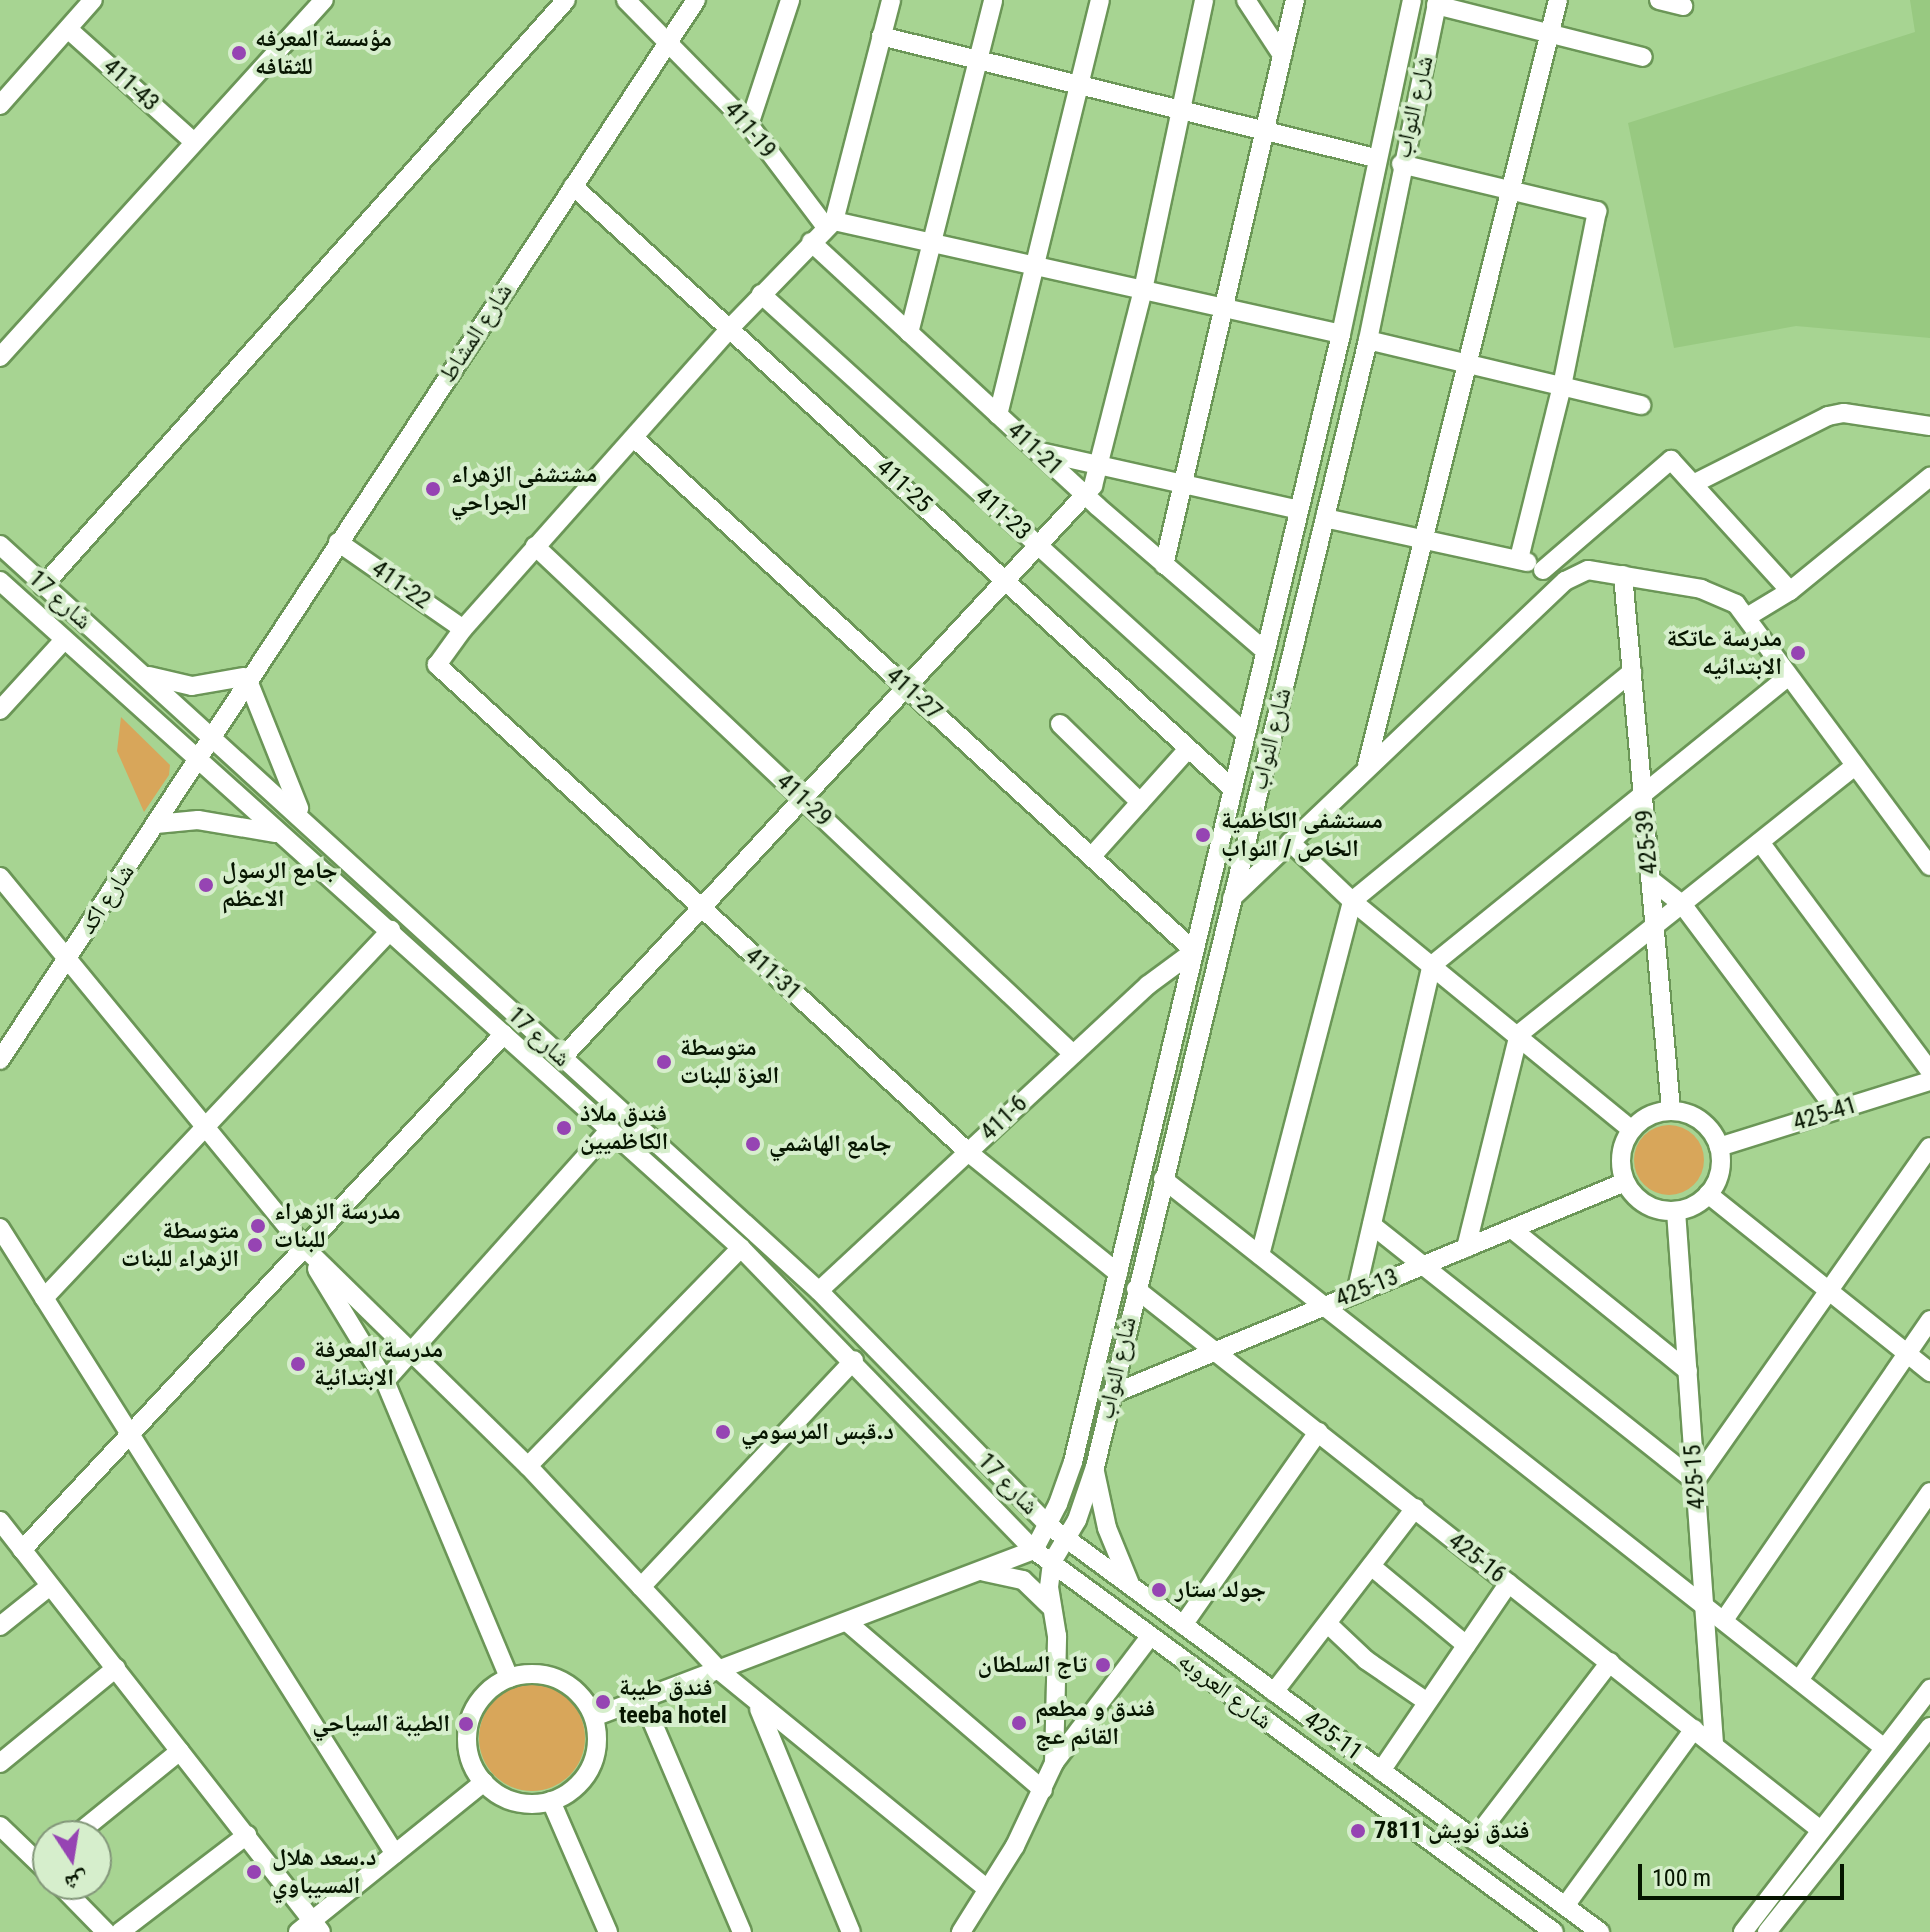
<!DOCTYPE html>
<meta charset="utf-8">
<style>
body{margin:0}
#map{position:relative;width:1930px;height:1932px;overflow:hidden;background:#a7d492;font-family:"Roboto Condensed","Noto Naskh Arabic",sans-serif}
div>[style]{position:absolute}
.built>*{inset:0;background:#98c981}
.green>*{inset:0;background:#d8a65a}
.round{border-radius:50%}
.roads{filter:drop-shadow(2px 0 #6b9657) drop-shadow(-2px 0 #6b9657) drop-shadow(0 2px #6b9657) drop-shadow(0 -2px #6b9657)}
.minor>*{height:18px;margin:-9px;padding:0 9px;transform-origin:9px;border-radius:9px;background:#fff}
.minor>.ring{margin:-9px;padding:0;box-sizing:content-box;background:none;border:18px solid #fff;border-radius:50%}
.dots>*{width:22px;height:22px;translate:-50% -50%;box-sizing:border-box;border:4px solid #d6eecc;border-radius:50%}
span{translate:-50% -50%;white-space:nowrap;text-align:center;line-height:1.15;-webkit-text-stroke:8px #d6eecc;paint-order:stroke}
.poi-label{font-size:24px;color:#061500;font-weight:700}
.left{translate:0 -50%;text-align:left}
.right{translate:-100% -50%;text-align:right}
.street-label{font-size:24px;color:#061500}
.north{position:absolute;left:32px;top:1820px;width:80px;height:80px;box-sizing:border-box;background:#d6eecc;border:2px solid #83977a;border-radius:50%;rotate:168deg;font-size:22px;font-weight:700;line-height:32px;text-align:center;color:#061500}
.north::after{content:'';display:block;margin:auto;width:28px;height:36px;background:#9644b3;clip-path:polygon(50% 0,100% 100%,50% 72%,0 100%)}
.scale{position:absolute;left:1638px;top:1864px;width:206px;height:36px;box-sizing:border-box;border:4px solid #061500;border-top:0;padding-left:10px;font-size:24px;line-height:28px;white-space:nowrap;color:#061500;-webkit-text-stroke:6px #d6eecc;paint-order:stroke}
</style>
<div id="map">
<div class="built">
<i style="clip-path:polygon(1910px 0,1930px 0,1930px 338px,1796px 326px,1674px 348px,1628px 123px,1915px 32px)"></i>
</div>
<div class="green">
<i style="clip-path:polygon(121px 717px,170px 765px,169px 775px,144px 812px,117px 751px)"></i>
<i class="round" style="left:1634px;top:1125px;width:70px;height:70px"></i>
<i class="round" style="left:479px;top:1685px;width:106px;height:106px"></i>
</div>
<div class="roads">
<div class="minor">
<i style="left:626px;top:0;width:175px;rotate:45.5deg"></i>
<i style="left:749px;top:125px;width:126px;rotate:53deg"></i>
<i style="left:1246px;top:0;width:66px;rotate:56.8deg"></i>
<i style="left:1659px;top:0;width:25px;rotate:14deg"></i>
<i style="left:1436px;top:5px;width:213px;rotate:14.1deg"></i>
<i style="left:68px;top:29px;width:169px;rotate:41.9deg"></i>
<i style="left:881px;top:36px;width:509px;rotate:13.87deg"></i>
<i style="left:0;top:105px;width:140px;rotate:-48.5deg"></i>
<i style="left:749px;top:125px;width:132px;rotate:-71.8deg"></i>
<i style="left:1401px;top:164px;width:202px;rotate:13.5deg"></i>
<i style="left:1597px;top:211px;width:178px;rotate:101.3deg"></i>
<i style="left:1562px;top:386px;width:177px;rotate:104deg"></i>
<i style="left:573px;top:186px;width:894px;rotate:42.42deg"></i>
<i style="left:834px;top:221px;width:228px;rotate:-75.5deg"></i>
<i style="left:811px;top:242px;width:389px;rotate:42.7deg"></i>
<i style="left:1097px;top:506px;width:222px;rotate:40.8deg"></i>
<i style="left:761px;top:294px;width:655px;rotate:42.21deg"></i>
<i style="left:909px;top:333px;width:343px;rotate:-75.8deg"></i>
<i style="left:1368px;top:340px;width:281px;rotate:13.4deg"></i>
<i style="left:0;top:357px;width:482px;rotate:-47.8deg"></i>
<i style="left:998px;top:415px;width:427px;rotate:-76.2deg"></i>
<i style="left:634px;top:438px;width:759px;rotate:42.49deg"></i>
<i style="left:1194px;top:951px;width:57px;rotate:143.5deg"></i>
<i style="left:1148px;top:985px;width:449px;rotate:137.1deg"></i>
<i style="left:1040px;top:452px;width:265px;rotate:12.6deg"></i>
<i style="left:1695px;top:483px;width:149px;rotate:-26.7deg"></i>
<i style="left:1828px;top:416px;width:16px;rotate:-11deg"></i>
<i style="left:1844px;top:413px;width:87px;rotate:8.6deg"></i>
<i style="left:1325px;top:518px;width:207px;rotate:12.3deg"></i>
<i style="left:338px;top:542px;width:152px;rotate:34.8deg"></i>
<i style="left:0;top:545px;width:1108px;rotate:42.33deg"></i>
<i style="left:819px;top:1291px;width:327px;rotate:45.6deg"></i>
<i style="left:1048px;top:1525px;width:686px;rotate:36.4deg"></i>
<i style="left:535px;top:546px;width:740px;rotate:43.36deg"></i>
<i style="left:1164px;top:565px;width:580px;rotate:-76.95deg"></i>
<i style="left:1543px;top:570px;width:169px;rotate:-40.7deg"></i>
<i style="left:1671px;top:460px;width:177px;rotate:47.7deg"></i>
<i style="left:1623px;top:575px;width:537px;rotate:84.87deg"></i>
<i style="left:0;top:581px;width:997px;rotate:41.99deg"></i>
<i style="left:741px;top:1248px;width:421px;rotate:45.9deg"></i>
<i style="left:1034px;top:1550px;width:645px;rotate:36.3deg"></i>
<i style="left:43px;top:586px;width:785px;rotate:-48.25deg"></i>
<i style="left:1747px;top:617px;width:50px;rotate:-31.2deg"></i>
<i style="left:1790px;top:591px;width:181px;rotate:-39.2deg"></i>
<i style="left:149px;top:676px;width:44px;rotate:13.1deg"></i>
<i style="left:192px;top:686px;width:53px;rotate:-9.8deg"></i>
<i style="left:249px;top:683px;width:135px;rotate:68.2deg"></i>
<i style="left:0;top:710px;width:93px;rotate:-47.6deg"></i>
<i style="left:1060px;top:724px;width:112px;rotate:44.3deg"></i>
<i style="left:1367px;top:765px;width:788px;rotate:-75.98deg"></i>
<i style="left:156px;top:824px;width:42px;rotate:-5.4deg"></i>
<i style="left:198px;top:820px;width:79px;rotate:9.5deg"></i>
<i style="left:1290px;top:842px;width:86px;rotate:43.6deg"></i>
<i style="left:1352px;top:901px;width:360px;rotate:39.3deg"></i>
<i style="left:1760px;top:842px;width:285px;rotate:53.4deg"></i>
<i style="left:1092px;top:856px;width:144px;rotate:-48.1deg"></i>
<i style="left:0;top:877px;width:477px;rotate:50.6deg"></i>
<i style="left:303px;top:1246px;width:315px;rotate:44.4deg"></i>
<i style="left:528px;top:1466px;width:281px;rotate:46.9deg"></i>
<i style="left:720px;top:1671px;width:345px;rotate:39.2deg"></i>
<i style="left:1651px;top:880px;width:39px;rotate:38deg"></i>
<i style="left:1682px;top:904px;width:257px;rotate:53.2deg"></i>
<i style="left:1232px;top:898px;width:460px;rotate:-43.6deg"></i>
<i style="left:1565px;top:581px;width:25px;rotate:-26deg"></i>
<i style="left:1588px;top:570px;width:115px;rotate:9.5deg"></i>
<i style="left:1701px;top:589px;width:38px;rotate:23deg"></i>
<i style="left:1736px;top:604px;width:326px;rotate:53.5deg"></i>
<i style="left:561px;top:1059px;width:782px;rotate:-47.12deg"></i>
<i style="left:1093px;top:486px;width:202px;rotate:-75.7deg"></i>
<i style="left:1143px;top:290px;width:296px;rotate:-78.1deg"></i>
<i style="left:0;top:1060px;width:1268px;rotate:-56.71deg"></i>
<i class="ring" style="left:1621px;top:1111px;width:82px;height:82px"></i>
<i style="left:1719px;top:1147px;width:221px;rotate:-17.4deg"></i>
<i style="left:1163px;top:1179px;width:917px;rotate:38.27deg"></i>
<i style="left:1708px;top:1194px;width:285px;rotate:38.7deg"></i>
<i style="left:1676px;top:1211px;width:534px;rotate:85.92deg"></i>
<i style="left:1372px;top:1225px;width:412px;rotate:38.4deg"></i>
<i style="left:1695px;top:1481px;width:408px;rotate:-54.9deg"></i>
<i style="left:0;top:1228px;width:740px;rotate:57.75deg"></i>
<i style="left:1512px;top:1229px;width:226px;rotate:38.9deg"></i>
<i style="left:1466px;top:1248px;width:220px;rotate:-76.1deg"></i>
<i style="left:1519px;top:1034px;width:430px;rotate:-38.6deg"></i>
<i style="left:1260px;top:1255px;width:366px;rotate:-75.4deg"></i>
<i style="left:1352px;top:901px;width:362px;rotate:-39.3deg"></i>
<i style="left:317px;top:1269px;width:131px;rotate:58.7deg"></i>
<i style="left:385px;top:1381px;width:322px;rotate:67.3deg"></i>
<i style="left:1118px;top:1273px;width:193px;rotate:-141.1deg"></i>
<i style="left:968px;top:1152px;width:721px;rotate:-137.47deg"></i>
<i style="left:437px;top:665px;width:44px;rotate:-54.2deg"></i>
<i style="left:463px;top:629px;width:405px;rotate:-48.4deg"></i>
<i style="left:732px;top:326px;width:146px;rotate:-45.8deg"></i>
<i style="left:834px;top:221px;width:519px;rotate:12.56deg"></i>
<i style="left:1136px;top:1289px;width:869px;rotate:38.32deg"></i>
<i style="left:1356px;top:1293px;width:337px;rotate:-77deg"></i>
<i style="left:1432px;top:965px;width:458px;rotate:-39deg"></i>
<i style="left:44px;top:1298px;width:506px;rotate:-46.68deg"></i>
<i style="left:385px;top:1381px;width:338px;rotate:-48.2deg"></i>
<i style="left:1110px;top:1395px;width:557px;rotate:-22.47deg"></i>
<i style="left:528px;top:1466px;width:305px;rotate:-45.7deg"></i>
<i style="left:1095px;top:1472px;width:57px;rotate:77.9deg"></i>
<i style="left:1107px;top:1528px;width:61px;rotate:67.7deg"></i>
<i style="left:0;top:1521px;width:521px;rotate:52.01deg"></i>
<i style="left:22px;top:1550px;width:706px;rotate:-46.95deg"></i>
<i style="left:1371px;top:1566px;width:124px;rotate:39.7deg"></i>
<i style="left:985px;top:1572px;width:39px;rotate:12deg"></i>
<i style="left:1023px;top:1580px;width:37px;rotate:44deg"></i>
<i style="left:641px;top:1587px;width:311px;rotate:-46.8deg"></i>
<i style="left:1724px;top:1620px;width:364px;rotate:-55.5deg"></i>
<i style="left:847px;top:1622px;width:258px;rotate:40.6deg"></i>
<i style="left:1183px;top:1625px;width:236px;rotate:-55deg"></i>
<i style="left:1329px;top:1625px;width:51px;rotate:43.4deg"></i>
<i style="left:1366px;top:1660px;width:74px;rotate:34.5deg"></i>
<i style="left:0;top:1626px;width:64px;rotate:-38.7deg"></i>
<i class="ring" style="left:467px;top:1674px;width:112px;height:112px"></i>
<i style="left:1799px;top:1680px;width:229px;rotate:-55.1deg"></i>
<i style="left:1274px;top:1692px;width:232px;rotate:-52.5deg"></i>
<i style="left:643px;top:1700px;width:252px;rotate:66.9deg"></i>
<i style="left:759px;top:1709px;width:241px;rotate:67.6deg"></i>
<i style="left:594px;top:1717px;width:471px;rotate:-20.8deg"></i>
<i style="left:1034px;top:1550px;width:52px;rotate:-62.4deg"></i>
<i style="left:1058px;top:1504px;width:45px;rotate:-70.3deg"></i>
<i style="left:1073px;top:1462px;width:1159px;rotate:-76.63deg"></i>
<i style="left:1341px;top:334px;width:341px;rotate:-78deg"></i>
<i style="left:0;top:1763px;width:150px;rotate:-39.3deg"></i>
<i style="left:1054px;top:1763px;width:127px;rotate:-88.6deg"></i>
<i style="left:1057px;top:1636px;width:50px;rotate:-99.3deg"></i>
<i style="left:1049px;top:1587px;width:25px;rotate:-83deg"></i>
<i style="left:1052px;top:1562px;width:49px;rotate:-59.2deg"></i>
<i style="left:1077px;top:1520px;width:56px;rotate:-71.2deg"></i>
<i style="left:1095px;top:1467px;width:1160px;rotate:-76.38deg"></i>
<i style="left:1368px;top:340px;width:347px;rotate:-78.4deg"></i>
<i style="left:1381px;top:1771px;width:227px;rotate:-55.8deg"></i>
<i style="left:551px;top:1801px;width:143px;rotate:66.5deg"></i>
<i style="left:0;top:1826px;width:66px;rotate:43.8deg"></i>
<i style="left:75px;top:1836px;width:135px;rotate:-39deg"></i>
<i style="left:1474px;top:1840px;width:224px;rotate:-52.6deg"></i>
<i style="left:59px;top:1884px;width:67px;rotate:45.6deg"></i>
<i style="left:1565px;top:1906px;width:219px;rotate:-53.9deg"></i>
<i style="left:120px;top:1932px;width:160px;rotate:-37.4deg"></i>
<i style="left:298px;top:1932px;width:239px;rotate:-38.9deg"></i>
<i style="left:961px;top:1932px;width:102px;rotate:-57.9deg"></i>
<i style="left:1015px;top:1846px;width:92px;rotate:-64.8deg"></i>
<i style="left:1054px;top:1763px;width:156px;rotate:-52.8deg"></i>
<i style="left:1743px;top:1932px;width:307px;rotate:-52.4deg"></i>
<i style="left:1767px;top:1932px;width:262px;rotate:-51.5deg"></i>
</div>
</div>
<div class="dots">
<i style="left:239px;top:53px;background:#9644b3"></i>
<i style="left:433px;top:489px;background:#9644b3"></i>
<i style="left:1798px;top:653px;background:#9644b3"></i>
<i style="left:1203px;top:835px;background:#9644b3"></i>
<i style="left:206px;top:885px;background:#9644b3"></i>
<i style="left:664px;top:1062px;background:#9644b3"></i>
<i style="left:564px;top:1128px;background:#9644b3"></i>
<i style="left:753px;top:1144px;background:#9644b3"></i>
<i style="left:258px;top:1226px;background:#9644b3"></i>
<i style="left:255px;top:1245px;background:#9644b3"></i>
<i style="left:298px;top:1364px;background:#9644b3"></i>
<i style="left:723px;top:1432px;background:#9644b3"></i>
<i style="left:1159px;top:1590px;background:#9644b3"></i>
<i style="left:1103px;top:1665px;background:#9644b3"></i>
<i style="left:603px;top:1702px;background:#9644b3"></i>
<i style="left:1019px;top:1723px;background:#9644b3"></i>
<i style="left:466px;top:1724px;background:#9644b3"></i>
<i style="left:1358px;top:1831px;background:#9644b3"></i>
<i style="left:254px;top:1872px;background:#9644b3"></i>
</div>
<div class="poi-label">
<span class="left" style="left:255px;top:53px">مؤسسة المعرفه<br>للثقافه</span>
<span class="left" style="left:451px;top:489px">مشتشفى الزهراء<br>الجراحي</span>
<span class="right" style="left:1782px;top:653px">مدرسة عاتكة<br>الابتدائيه</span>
<span class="left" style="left:1221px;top:835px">مستشفى الكاظمية<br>الخاص / النواب</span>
<span class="left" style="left:222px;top:885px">جامع الرسول<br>الاعظم</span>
<span class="left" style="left:680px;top:1062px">متوسطة<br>العزة للبنات</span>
<span class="left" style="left:580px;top:1128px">فندق ملاذ<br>الكاظميين</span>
<span class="left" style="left:769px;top:1144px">جامع الهاشمي</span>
<span class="left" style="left:274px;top:1226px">مدرسة الزهراء<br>للبنات</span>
<span class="right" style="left:239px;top:1245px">متوسطة<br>الزهراء للبنات</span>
<span class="left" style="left:314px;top:1364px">مدرسة المعرفة<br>الابتدائية</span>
<span class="left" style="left:741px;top:1432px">د.قبس المرسومي</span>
<span class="left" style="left:1175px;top:1590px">جولد ستار</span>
<span class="right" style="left:1087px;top:1665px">تاج السلطان</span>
<span class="left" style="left:619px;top:1702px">فندق طيبة<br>teeba hotel</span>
<span class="left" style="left:1035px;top:1723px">فندق و مطعم<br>القائم عج</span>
<span class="right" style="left:450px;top:1724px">الطيبة السياحي</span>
<span class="left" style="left:1374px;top:1831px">فندق نويش 7811</span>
<span class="left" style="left:272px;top:1872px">د.سعد هلال<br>المسيباوي</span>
</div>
<div class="street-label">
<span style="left:131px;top:85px;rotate:42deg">411-43</span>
<span style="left:1414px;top:107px;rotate:-77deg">شارع النواب</span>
<span style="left:750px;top:130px;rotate:50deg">411-19</span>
<span style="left:476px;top:333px;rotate:-57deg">شارع المشاط</span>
<span style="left:1035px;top:449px;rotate:43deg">411-21</span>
<span style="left:904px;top:486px;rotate:43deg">411-25</span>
<span style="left:1003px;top:514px;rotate:42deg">411-23</span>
<span style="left:401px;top:585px;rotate:35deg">411-22</span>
<span style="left:60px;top:600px;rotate:42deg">شارع 17</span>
<span style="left:914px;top:694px;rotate:42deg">411-27</span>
<span style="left:1271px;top:739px;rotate:-76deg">شارع النواب</span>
<span style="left:804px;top:800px;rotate:43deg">411-29</span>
<span style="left:1647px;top:842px;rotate:-95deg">425-39</span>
<span style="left:107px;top:899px;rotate:-56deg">شارع اكد</span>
<span style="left:773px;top:974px;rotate:42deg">411-31</span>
<span style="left:539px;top:1037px;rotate:43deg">شارع 17</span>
<span style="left:1825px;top:1114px;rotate:-17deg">425-41</span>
<span style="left:1004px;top:1118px;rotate:-43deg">411-6</span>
<span style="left:1367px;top:1288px;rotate:-22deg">425-13</span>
<span style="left:1117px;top:1368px;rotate:-77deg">شارع النواب</span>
<span style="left:1695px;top:1477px;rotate:-94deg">425-15</span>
<span style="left:1008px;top:1484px;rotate:46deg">شارع 17</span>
<span style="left:1477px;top:1558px;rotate:38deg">425-16</span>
<span style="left:1225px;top:1691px;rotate:37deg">شارع العروبه</span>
<span style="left:1333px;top:1736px;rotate:36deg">425-11</span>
</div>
<div class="north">ش</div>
<div class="scale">100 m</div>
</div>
